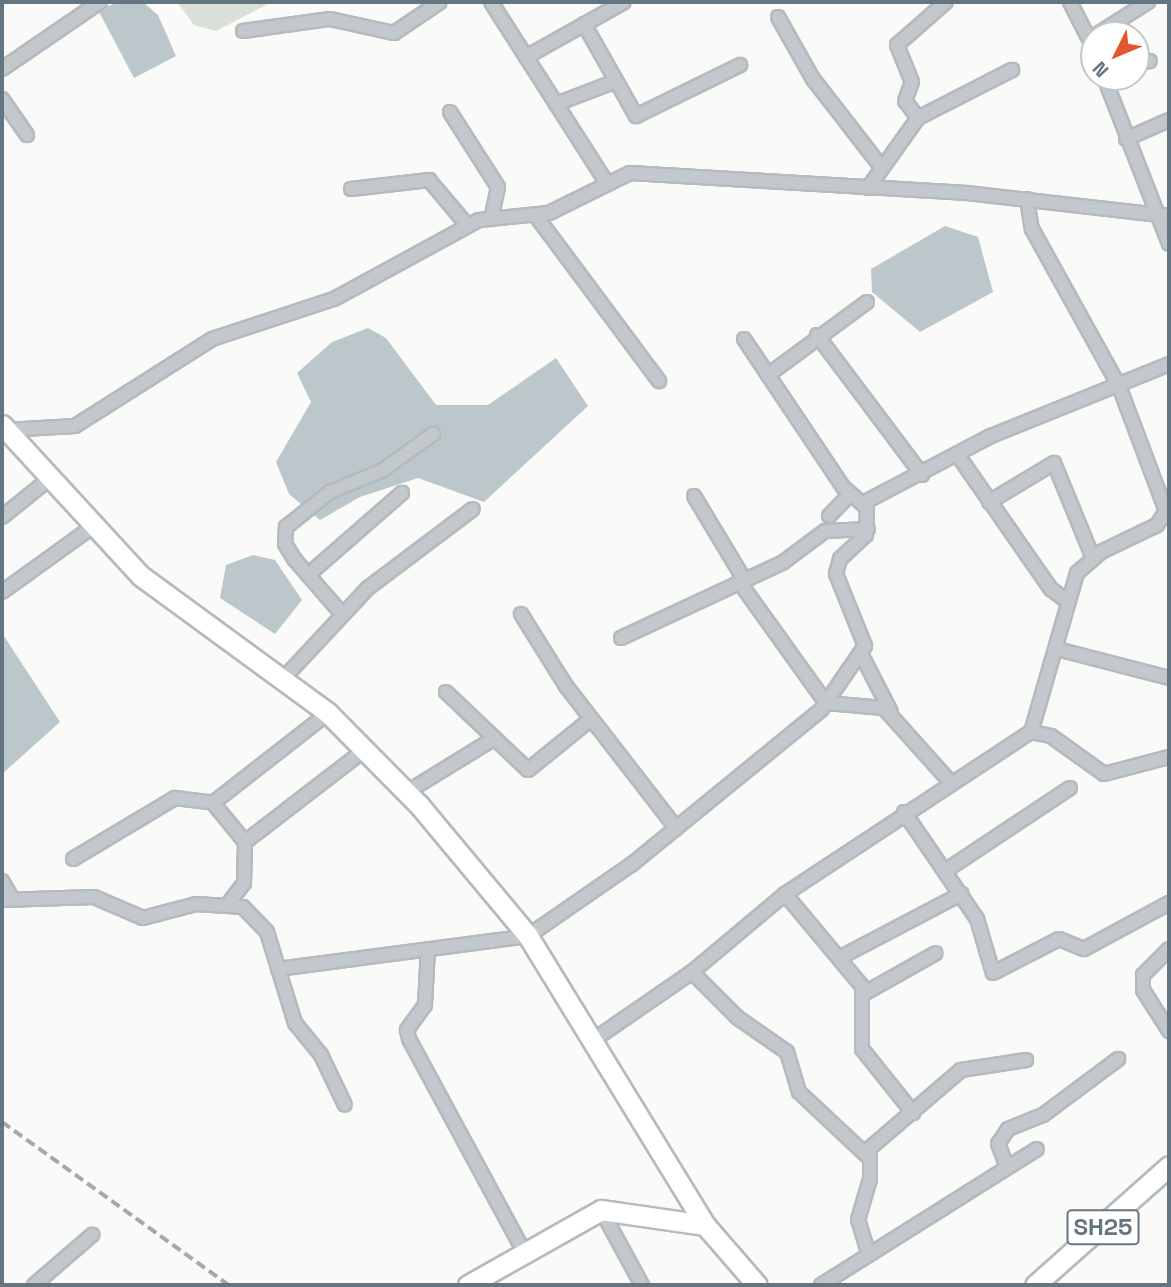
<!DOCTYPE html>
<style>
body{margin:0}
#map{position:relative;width:1171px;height:1287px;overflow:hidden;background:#fafaf8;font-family:"Space Grotesk",sans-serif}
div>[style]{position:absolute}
.green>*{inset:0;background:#dadfd7}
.water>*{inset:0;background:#bbc7cb}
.roads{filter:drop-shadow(2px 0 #b5babe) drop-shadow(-2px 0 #b5babe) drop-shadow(0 2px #b5babe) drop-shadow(0 -2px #b5babe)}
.minor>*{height:12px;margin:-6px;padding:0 6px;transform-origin:6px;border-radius:6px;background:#c3c8cc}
.primary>*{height:19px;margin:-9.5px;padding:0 9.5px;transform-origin:9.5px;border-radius:9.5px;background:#fff}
.rail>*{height:3.5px;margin-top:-1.75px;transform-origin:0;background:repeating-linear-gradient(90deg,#a2aab0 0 10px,transparent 0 15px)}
span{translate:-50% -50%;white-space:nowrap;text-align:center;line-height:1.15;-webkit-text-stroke:7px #fff;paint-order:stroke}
.shield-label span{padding:2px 5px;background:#fff;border:2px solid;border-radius:5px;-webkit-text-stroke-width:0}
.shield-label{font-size:24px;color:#657683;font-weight:700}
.frame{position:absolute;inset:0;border:4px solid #657683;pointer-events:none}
.north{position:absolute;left:1080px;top:21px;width:70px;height:70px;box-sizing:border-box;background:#fff;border:2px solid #c1c8cd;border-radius:50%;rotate:227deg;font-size:19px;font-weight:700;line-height:28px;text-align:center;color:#657683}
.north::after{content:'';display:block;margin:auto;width:24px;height:32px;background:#e4572e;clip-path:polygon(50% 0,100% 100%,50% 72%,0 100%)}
</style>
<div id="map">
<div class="green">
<i style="clip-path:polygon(177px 2px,272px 2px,216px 31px,194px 25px)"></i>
</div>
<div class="water">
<i style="clip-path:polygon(119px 2px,143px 2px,158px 15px,176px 56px,134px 78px,98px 10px)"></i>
<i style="clip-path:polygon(945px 226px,978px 237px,993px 292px,920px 332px,872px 292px,871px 269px)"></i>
<i style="clip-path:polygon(368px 328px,386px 338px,436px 405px,488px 405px,556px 358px,588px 406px,484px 502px,418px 478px,360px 497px,320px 520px,289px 494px,276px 462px,311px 402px,297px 373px,332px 342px)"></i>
<i style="clip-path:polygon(253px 555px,275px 560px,302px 600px,275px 634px,220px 598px,226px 565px)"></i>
<i style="clip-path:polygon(2px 633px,60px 722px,2px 774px)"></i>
</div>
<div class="roads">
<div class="minor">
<i style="left:491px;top:2px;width:211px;rotate:57.4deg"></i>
<i style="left:1070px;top:2px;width:53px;rotate:62.9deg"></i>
<i style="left:778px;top:17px;width:71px;rotate:60.6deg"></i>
<i style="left:813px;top:79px;width:113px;rotate:52.2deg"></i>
<i style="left:584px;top:24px;width:106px;rotate:60.5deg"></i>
<i style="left:636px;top:116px;width:116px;rotate:-26.1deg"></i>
<i style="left:243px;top:31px;width:88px;rotate:-7.9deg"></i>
<i style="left:330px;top:19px;width:66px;rotate:12.3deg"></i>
<i style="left:394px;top:33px;width:55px;rotate:-34deg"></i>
<i style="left:1096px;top:35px;width:62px;rotate:-32.4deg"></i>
<i style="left:526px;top:57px;width:112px;rotate:-29.3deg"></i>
<i style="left:1136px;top:64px;width:14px;rotate:-12deg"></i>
<i style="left:2px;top:69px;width:119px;rotate:-34.4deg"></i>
<i style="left:1104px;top:77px;width:179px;rotate:68.7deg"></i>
<i style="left:2px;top:99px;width:44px;rotate:55.2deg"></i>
<i style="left:556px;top:104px;width:62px;rotate:-20.8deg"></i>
<i style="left:450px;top:112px;width:89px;rotate:57.4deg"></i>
<i style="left:498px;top:187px;width:33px;rotate:102deg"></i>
<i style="left:918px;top:118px;width:21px;rotate:-127deg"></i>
<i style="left:905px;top:101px;width:20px;rotate:-70deg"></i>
<i style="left:912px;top:82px;width:40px;rotate:-112deg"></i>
<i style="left:897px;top:45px;width:65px;rotate:-41.3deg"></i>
<i style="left:1126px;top:139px;width:47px;rotate:-23.8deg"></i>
<i style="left:868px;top:188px;width:86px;rotate:-54.5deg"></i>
<i style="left:918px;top:118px;width:106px;rotate:-27.1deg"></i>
<i style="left:351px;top:189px;width:79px;rotate:-6.6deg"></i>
<i style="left:429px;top:180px;width:59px;rotate:49.8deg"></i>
<i style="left:1027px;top:199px;width:30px;rotate:81deg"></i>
<i style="left:1032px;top:229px;width:179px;rotate:61deg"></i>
<i style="left:1119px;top:386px;width:134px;rotate:69.4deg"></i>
<i style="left:1166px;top:511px;width:17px;rotate:123deg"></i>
<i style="left:1157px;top:525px;width:62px;rotate:154.3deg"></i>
<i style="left:1101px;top:552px;width:32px;rotate:139deg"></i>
<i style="left:1077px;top:573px;width:166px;rotate:106.1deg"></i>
<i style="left:536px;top:216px;width:206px;rotate:53.3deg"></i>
<i style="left:817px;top:335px;width:175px;rotate:53.1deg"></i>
<i style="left:744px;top:339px;width:178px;rotate:56.2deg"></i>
<i style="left:843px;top:487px;width:28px;rotate:41deg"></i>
<i style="left:768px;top:375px;width:123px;rotate:-36.4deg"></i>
<i style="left:6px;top:430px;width:69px;rotate:-3.3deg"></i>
<i style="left:75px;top:426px;width:162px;rotate:-32.4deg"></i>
<i style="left:212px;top:339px;width:128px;rotate:-18.2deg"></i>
<i style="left:334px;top:299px;width:165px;rotate:-28.6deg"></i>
<i style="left:479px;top:220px;width:70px;rotate:-5.7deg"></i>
<i style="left:549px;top:213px;width:90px;rotate:-26.3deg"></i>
<i style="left:630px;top:173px;width:338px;rotate:3.4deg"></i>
<i style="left:967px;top:193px;width:203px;rotate:6.5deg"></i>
<i style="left:957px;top:454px;width:165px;rotate:55.2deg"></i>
<i style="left:1051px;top:589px;width:21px;rotate:37deg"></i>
<i style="left:694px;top:496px;width:99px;rotate:59deg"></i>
<i style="left:989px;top:502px;width:76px;rotate:-31deg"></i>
<i style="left:1054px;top:463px;width:103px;rotate:67.7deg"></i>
<i style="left:829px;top:516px;width:29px;rotate:-46deg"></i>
<i style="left:2px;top:517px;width:59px;rotate:-38.8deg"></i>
<i style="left:308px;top:575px;width:125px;rotate:-41.1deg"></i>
<i style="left:740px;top:583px;width:148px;rotate:54.4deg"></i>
<i style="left:826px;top:703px;width:58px;rotate:4.9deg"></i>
<i style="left:884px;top:708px;width:101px;rotate:48.2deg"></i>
<i style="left:2px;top:592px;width:111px;rotate:-35.8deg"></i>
<i style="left:342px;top:614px;width:72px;rotate:-131deg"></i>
<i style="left:295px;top:560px;width:19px;rotate:-122deg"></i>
<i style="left:285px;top:544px;width:17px;rotate:-87deg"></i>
<i style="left:286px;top:527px;width:56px;rotate:-38.5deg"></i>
<i style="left:330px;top:492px;width:57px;rotate:-22.5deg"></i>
<i style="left:383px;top:470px;width:62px;rotate:-35.8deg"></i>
<i style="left:521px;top:614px;width:85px;rotate:58deg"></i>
<i style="left:566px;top:686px;width:180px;rotate:52.2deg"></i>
<i style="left:621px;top:638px;width:178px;rotate:-25deg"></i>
<i style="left:782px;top:563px;width:54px;rotate:-36.7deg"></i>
<i style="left:825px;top:531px;width:43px;rotate:-2.7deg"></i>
<i style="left:1057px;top:649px;width:116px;rotate:14.5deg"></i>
<i style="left:861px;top:654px;width:65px;rotate:62.7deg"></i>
<i style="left:283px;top:679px;width:125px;rotate:-47deg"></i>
<i style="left:368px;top:588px;width:131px;rotate:-37deg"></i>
<i style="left:446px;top:692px;width:113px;rotate:43.6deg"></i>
<i style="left:528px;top:770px;width:81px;rotate:-39deg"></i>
<i style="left:407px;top:792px;width:101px;rotate:-31.6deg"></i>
<i style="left:213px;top:803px;width:50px;rotate:50.6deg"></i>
<i style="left:245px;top:842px;width:41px;rotate:91.4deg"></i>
<i style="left:244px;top:883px;width:25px;rotate:127deg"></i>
<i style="left:904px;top:812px;width:130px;rotate:55.7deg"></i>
<i style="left:977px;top:919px;width:56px;rotate:73.5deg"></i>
<i style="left:993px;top:973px;width:74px;rotate:-27.3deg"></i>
<i style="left:1059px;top:939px;width:27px;rotate:22deg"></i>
<i style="left:1084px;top:949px;width:97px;rotate:-28.4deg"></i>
<i style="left:245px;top:842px;width:154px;rotate:-37.6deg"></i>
<i style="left:73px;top:859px;width:119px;rotate:-30.9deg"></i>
<i style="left:175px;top:798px;width:38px;rotate:7deg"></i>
<i style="left:213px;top:803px;width:146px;rotate:-38deg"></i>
<i style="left:945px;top:871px;width:150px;rotate:-33.6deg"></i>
<i style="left:2px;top:881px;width:20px;rotate:60deg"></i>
<i style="left:785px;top:894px;width:120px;rotate:50.1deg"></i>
<i style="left:862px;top:986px;width:63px;rotate:90deg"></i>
<i style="left:862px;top:1049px;width:82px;rotate:51.4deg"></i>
<i style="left:2px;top:900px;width:92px;rotate:-1.9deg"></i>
<i style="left:94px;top:897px;width:53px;rotate:23.2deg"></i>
<i style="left:143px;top:918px;width:55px;rotate:-14.8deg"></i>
<i style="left:196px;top:904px;width:47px;rotate:3.7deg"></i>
<i style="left:243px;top:907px;width:35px;rotate:46deg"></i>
<i style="left:267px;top:932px;width:95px;rotate:72.9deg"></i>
<i style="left:295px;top:1023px;width:41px;rotate:50.9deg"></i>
<i style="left:321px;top:1055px;width:55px;rotate:64.4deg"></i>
<i style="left:428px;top:949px;width:56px;rotate:93.1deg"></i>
<i style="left:425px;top:1005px;width:31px;rotate:126deg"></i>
<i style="left:407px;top:1030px;width:9px;rotate:77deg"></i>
<i style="left:409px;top:1039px;width:240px;rotate:61.6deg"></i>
<i style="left:1169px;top:949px;width:37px;rotate:135deg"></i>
<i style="left:1143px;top:975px;width:15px;rotate:90deg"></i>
<i style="left:1143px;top:990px;width:49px;rotate:57.6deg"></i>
<i style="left:841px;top:957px;width:136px;rotate:-27.7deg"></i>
<i style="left:278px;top:969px;width:252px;rotate:-7.5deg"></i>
<i style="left:528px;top:936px;width:126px;rotate:-34.7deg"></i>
<i style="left:632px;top:864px;width:244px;rotate:-39.2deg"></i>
<i style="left:821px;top:710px;width:78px;rotate:-55.5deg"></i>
<i style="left:865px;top:646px;width:78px;rotate:-111.9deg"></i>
<i style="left:836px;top:574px;width:16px;rotate:-75deg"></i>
<i style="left:840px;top:559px;width:35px;rotate:-43deg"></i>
<i style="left:866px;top:535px;width:34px;rotate:-88deg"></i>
<i style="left:867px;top:501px;width:140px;rotate:-27.7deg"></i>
<i style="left:991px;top:436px;width:192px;rotate:-22deg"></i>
<i style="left:692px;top:972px;width:65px;rotate:45deg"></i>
<i style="left:738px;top:1018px;width:60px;rotate:34.8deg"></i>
<i style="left:787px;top:1052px;width:42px;rotate:73.3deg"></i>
<i style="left:799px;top:1092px;width:92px;rotate:43.2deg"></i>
<i style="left:865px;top:993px;width:81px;rotate:-29.4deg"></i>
<i style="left:592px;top:1041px;width:121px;rotate:-34.6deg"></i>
<i style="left:692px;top:972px;width:121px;rotate:-40deg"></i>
<i style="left:785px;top:894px;width:295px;rotate:-33.4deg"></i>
<i style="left:1031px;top:732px;width:20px;rotate:11deg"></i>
<i style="left:1051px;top:736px;width:65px;rotate:35.6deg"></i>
<i style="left:1104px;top:774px;width:67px;rotate:-14.7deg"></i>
<i style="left:1007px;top:1167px;width:25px;rotate:-111deg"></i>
<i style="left:998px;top:1144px;width:18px;rotate:-56deg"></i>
<i style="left:1008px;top:1129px;width:38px;rotate:-22deg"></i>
<i style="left:1043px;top:1115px;width:94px;rotate:-36.7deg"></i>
<i style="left:601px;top:1210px;width:85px;rotate:61.3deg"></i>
<i style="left:868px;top:1252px;width:34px;rotate:-107deg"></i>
<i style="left:858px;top:1220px;width:43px;rotate:-73.7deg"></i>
<i style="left:870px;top:1179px;width:31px;rotate:-90deg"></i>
<i style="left:870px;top:1148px;width:120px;rotate:-40.6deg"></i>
<i style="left:961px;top:1070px;width:66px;rotate:-8.7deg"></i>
<i style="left:34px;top:1285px;width:77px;rotate:-40.8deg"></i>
<i style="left:821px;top:1285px;width:255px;rotate:-32.2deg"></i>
</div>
<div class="primary">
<i style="left:2px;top:425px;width:205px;rotate:47.4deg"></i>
<i style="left:141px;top:576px;width:232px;rotate:36.2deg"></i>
<i style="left:328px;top:713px;width:129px;rotate:45.3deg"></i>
<i style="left:419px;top:805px;width:170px;rotate:50.2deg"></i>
<i style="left:528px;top:936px;width:339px;rotate:58.5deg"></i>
<i style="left:705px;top:1225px;width:79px;rotate:49.1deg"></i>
<i style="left:468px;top:1285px;width:153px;rotate:-29.4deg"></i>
<i style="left:601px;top:1210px;width:105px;rotate:8.2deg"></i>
<i style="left:1035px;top:1285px;width:179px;rotate:-41.6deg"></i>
</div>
</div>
<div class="rail">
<i style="left:2px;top:1122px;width:279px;rotate:35.7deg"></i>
</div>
<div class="shield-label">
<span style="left:1103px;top:1227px">SH25</span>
</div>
<div class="frame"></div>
<div class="north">N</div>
</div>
